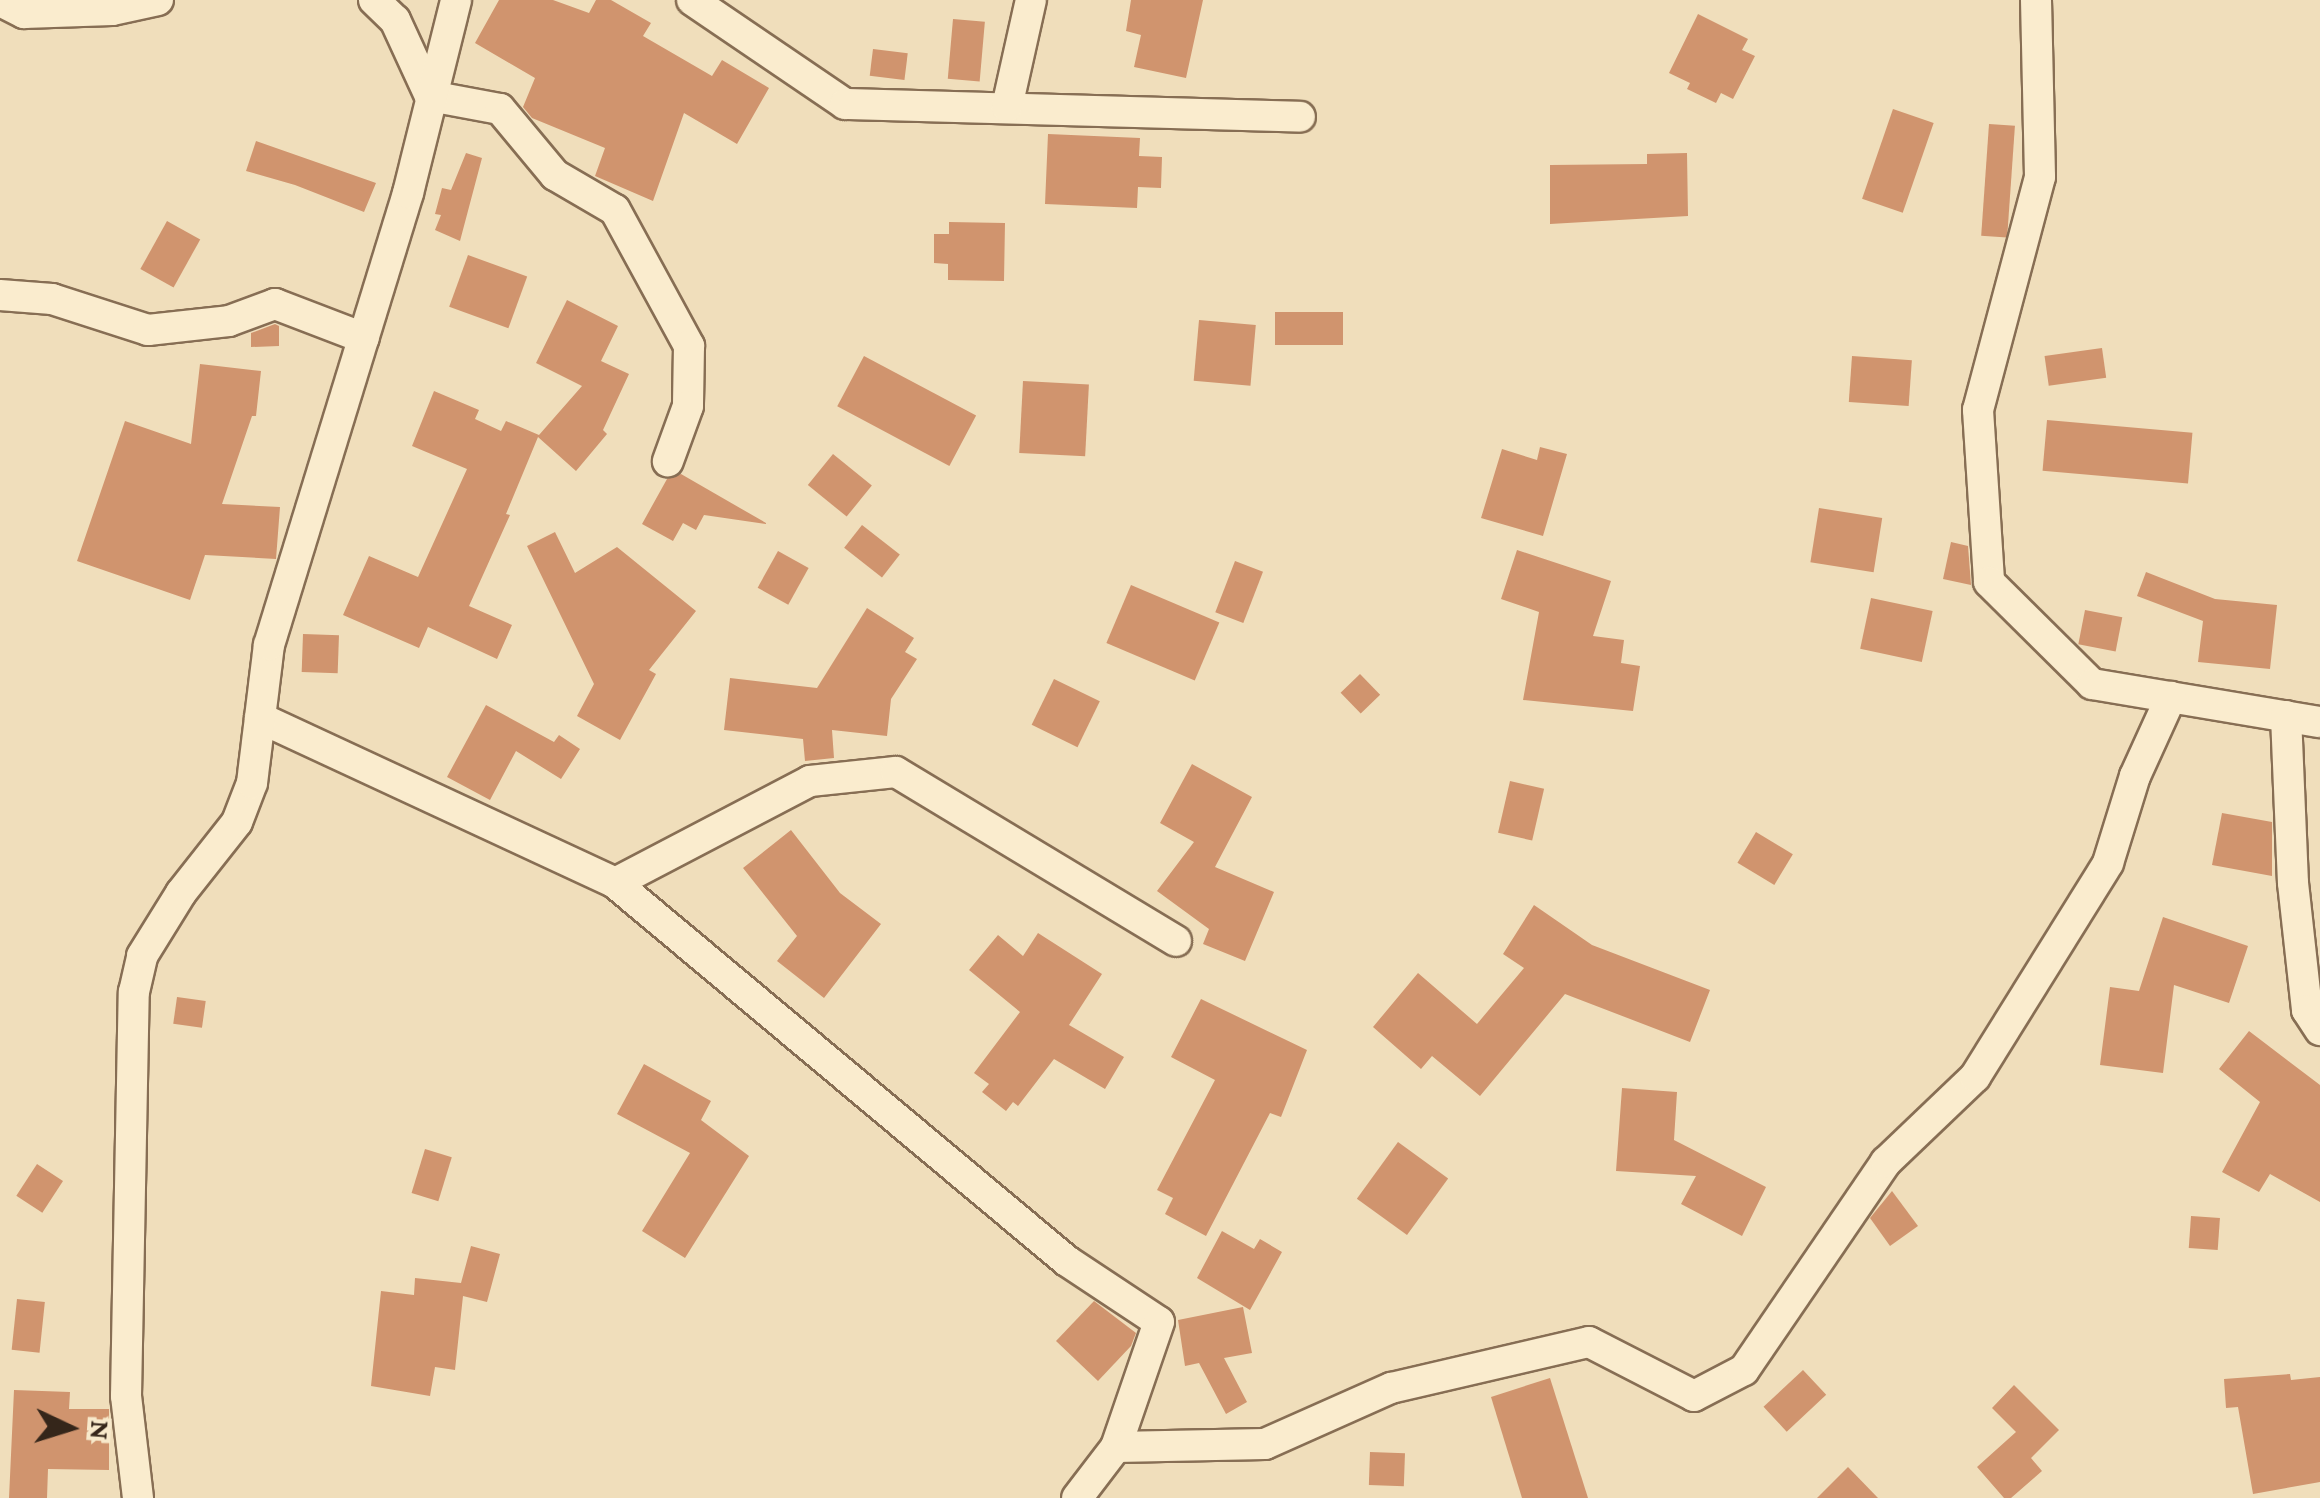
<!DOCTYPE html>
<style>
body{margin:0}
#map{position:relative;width:2320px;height:1498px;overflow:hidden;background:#f0debb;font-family:"Crimson Pro",serif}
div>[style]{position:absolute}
.building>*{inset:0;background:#d0946e;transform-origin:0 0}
.roads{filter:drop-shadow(2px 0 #876e54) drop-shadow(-2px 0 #876e54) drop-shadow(0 2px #876e54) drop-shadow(0 -2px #876e54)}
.street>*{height:30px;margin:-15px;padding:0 15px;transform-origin:15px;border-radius:15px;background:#faecce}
span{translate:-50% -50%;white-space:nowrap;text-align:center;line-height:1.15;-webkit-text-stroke:8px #f7e9cb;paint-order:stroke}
.north{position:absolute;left:20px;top:1378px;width:100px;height:100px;-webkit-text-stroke:8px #f7e9cb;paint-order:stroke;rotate:94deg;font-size:28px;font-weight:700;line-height:40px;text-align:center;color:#35261a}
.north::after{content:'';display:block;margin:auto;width:35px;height:45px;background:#35261a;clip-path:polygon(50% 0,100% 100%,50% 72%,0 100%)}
</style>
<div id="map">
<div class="building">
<i style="clip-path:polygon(499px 0,553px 0,589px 13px,596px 0,611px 0,651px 23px,643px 36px,712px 76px,722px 60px,769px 88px,737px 144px,684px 113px,653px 201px,595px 176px,605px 148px,532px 118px,523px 107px,535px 78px,475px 43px)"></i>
<i style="clip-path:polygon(1131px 0,1203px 0,1186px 78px,1134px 67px,1141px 35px,1126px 31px)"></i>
<i style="clip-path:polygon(1698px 14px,1748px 39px,1742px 50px,1755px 56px,1733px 99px,1721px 93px,1716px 103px,1687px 89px,1690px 83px,1669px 73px)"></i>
<i style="left:953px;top:19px;width:32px;height:60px;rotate:5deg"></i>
<i style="left:873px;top:49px;width:35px;height:27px;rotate:7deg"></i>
<i style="left:1893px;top:109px;width:43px;height:95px;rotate:19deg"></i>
<i style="left:1989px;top:124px;width:26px;height:112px;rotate:4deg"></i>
<i style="clip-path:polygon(1048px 134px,1140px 138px,1139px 156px,1162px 157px,1161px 188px,1138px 187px,1137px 208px,1045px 204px)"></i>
<i style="clip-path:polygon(256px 141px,376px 183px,364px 212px,295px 185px,246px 171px)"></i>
<i style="clip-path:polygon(466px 153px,482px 158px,460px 241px,435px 230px,441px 215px,435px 214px,442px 188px,451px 190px)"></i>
<i style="clip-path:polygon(1687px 153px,1688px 216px,1550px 224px,1550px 165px,1647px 164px,1647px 154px)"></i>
<i style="left:167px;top:221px;width:38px;height:55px;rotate:29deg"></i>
<i style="clip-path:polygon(949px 222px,1005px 223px,1004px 281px,948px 280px,948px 264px,934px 263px,934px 234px,949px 234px)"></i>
<i style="left:468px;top:255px;width:63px;height:55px;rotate:20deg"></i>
<i style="clip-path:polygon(567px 300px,618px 326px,601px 361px,629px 374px,603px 430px,607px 434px,576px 471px,538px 437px,506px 514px,510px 515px,469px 606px,512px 625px,497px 659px,428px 627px,419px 648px,343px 615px,369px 556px,418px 577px,467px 469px,412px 446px,434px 391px,479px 410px,475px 419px,501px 431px,506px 421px,539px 435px,582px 386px,536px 363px)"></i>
<i style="left:1275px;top:312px;width:68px;height:33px"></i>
<i style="left:1199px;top:320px;width:57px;height:61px;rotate:5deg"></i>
<i style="clip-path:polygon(275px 324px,279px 326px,279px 346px,251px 347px,251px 333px)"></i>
<i style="left:2102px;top:348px;width:30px;height:58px;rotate:82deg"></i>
<i style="left:864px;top:356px;width:127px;height:57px;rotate:28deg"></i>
<i style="left:1852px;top:356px;width:60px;height:46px;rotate:4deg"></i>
<i style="clip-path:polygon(200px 364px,261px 371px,256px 416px,252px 416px,222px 504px,280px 507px,276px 559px,205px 555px,190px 600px,77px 561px,125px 421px,191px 444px)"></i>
<i style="left:1023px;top:381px;width:66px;height:72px;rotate:3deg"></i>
<i style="left:2047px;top:420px;width:146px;height:51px;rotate:5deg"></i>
<i style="clip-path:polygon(1540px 447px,1567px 454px,1543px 536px,1481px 518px,1502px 449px,1537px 460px)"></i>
<i style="left:833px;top:454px;width:50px;height:40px;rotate:39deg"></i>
<i style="clip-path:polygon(681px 474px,766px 523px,766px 524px,704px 515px,696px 530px,683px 523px,673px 541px,642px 524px,667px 479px)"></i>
<i style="left:1819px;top:508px;width:64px;height:55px;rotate:9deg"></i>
<i style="left:862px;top:525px;width:48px;height:29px;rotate:38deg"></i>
<i style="clip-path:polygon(555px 532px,575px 573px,617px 547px,696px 611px,649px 670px,656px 674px,620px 740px,577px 716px,594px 684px,527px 546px)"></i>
<i style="clip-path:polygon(1951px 542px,1968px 546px,1971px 585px,1943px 579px)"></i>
<i style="clip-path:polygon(1517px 550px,1611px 581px,1593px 636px,1624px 640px,1621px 663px,1640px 666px,1633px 711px,1523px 700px,1539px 612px,1501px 599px)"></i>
<i style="left:778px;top:551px;width:35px;height:42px;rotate:29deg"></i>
<i style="left:1235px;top:561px;width:30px;height:55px;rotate:21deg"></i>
<i style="clip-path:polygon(2146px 572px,2215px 599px,2277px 605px,2270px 669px,2198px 662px,2203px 621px,2137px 596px)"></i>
<i style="left:1131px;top:585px;width:96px;height:63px;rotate:23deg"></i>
<i style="left:1871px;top:598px;width:63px;height:52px;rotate:12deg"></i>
<i style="clip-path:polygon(867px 608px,914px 638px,905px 652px,917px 659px,891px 699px,887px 736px,832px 730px,834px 758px,805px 761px,803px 739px,724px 730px,730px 678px,817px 688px)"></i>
<i style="left:2085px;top:610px;width:38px;height:35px;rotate:11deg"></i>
<i style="left:303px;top:634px;width:36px;height:38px;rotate:2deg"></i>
<i style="left:1360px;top:674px;width:29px;height:27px;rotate:46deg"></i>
<i style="left:1054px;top:679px;width:51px;height:51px;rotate:26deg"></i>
<i style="clip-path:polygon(486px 705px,554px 742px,559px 735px,580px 749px,561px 779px,516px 751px,490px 800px,447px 777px)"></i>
<i style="clip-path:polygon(1192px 764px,1252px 797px,1215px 867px,1274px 892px,1245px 961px,1203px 944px,1209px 929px,1157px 891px,1194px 842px,1160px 823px)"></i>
<i style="left:1510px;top:781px;width:35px;height:53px;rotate:13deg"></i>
<i style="clip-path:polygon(2222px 813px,2272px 822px,2272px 876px,2212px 865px)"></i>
<i style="clip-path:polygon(791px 830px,840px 893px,881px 924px,824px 998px,777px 961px,797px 936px,743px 868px)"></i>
<i style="left:1756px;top:832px;width:43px;height:36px;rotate:31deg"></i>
<i style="clip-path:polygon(1534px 905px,1592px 945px,1710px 990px,1690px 1042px,1565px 994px,1480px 1096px,1432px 1056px,1421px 1069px,1373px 1027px,1418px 973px,1477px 1024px,1524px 968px,1503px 954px)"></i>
<i style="clip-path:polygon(2163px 917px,2248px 946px,2229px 1003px,2174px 985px,2163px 1073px,2100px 1065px,2110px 987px,2139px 991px)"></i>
<i style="clip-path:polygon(1038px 933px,1102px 974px,1069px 1025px,1124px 1057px,1105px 1089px,1054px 1059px,1018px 1106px,1013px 1102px,1006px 1111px,982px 1092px,989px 1084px,974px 1073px,1020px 1012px,969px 970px,998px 935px,1023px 956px)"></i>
<i style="left:177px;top:997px;width:29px;height:27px;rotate:8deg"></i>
<i style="clip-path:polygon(1201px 999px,1307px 1050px,1281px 1117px,1270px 1113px,1206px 1236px,1165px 1214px,1173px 1198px,1157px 1190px,1215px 1080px,1171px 1057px)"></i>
<i style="clip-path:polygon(2249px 1031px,2320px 1085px,2320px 1202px,2270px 1174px,2259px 1192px,2222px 1172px,2260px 1102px,2219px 1069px)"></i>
<i style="clip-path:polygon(644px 1064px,711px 1101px,701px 1120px,749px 1156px,685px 1258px,642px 1231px,690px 1153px,617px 1114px)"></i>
<i style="clip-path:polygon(1622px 1088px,1677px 1092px,1674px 1140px,1766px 1187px,1742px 1236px,1681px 1204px,1696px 1176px,1616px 1171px)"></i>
<i style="left:1398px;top:1142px;width:62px;height:70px;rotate:36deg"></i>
<i style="left:425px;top:1149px;width:28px;height:46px;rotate:17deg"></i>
<i style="left:37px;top:1164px;width:31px;height:38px;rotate:33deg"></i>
<i style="clip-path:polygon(1892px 1191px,1918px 1226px,1890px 1246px,1870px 1218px)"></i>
<i style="left:2191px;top:1216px;width:29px;height:32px;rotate:4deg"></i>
<i style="clip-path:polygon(1222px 1231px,1254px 1249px,1260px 1239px,1282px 1252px,1250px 1310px,1197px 1278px)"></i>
<i style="clip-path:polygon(471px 1246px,500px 1254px,487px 1302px,463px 1296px,455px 1370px,435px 1367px,430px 1396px,371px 1386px,381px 1291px,414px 1295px,415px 1278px,461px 1283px)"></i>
<i style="left:17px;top:1299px;width:28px;height:51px;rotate:6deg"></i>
<i style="clip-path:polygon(1094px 1301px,1136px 1333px,1131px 1346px,1098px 1381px,1056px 1341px)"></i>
<i style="clip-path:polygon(1243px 1307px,1252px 1353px,1224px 1358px,1247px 1402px,1226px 1414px,1199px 1363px,1185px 1366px,1178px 1320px)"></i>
<i style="left:1803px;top:1370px;width:34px;height:54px;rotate:47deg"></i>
<i style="clip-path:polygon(2290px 1374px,2291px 1380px,2320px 1377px,2320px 1482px,2253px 1494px,2238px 1407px,2226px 1408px,2224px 1379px)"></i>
<i style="clip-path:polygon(1550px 1378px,1588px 1498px,1522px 1498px,1491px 1397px)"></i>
<i style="clip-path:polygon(2014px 1385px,2059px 1430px,2031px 1458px,2042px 1471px,2011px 1498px,2004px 1498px,1977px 1467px,2016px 1432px,1992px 1408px)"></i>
<i style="clip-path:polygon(14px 1390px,70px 1392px,69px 1409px,109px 1409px,109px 1470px,48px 1469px,47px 1498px,9px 1498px)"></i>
<i style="left:1370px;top:1452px;width:35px;height:33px;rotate:2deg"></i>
<i style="clip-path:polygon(1848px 1467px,1878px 1498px,1817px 1498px)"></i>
</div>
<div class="roads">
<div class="street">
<i style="left:374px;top:0;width:29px;rotate:44deg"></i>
<i style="left:395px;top:20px;width:84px;rotate:65.3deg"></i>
<i style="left:430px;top:96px;width:71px;rotate:10.5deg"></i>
<i style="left:500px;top:109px;width:86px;rotate:50.2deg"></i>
<i style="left:555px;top:175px;width:69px;rotate:30.3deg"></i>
<i style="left:615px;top:210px;width:155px;rotate:61.4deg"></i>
<i style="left:689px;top:346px;width:60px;rotate:91deg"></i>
<i style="left:688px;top:406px;width:59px;rotate:110deg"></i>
<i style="left:692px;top:0;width:185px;rotate:34.2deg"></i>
<i style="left:845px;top:104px;width:455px;rotate:1.6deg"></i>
<i style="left:2036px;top:0;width:177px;rotate:88.7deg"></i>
<i style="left:2040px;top:177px;width:241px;rotate:104.9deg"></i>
<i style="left:1978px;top:410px;width:172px;rotate:86.3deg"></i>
<i style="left:1989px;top:582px;width:145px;rotate:44.7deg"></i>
<i style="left:2092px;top:684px;width:231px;rotate:9.5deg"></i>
<i style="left:0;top:1px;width:27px;rotate:27deg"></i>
<i style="left:24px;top:13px;width:88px;rotate:-2deg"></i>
<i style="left:112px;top:10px;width:47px;rotate:-12.3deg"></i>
<i style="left:1007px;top:107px;width:110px;rotate:-77.4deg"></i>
<i style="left:0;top:295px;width:52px;rotate:4.4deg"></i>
<i style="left:52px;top:299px;width:101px;rotate:17.9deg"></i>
<i style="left:148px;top:330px;width:81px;rotate:-6.3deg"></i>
<i style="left:229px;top:321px;width:49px;rotate:-20.3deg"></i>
<i style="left:275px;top:304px;width:95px;rotate:20.9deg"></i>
<i style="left:2286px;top:716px;width:167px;rotate:87.6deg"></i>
<i style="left:2293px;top:883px;width:128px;rotate:83.7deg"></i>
<i style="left:2307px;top:1010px;width:24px;rotate:57deg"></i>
<i style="left:260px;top:718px;width:391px;rotate:24.9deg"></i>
<i style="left:615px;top:883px;width:589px;rotate:39.91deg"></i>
<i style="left:1067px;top:1261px;width:110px;rotate:33.5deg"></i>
<i style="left:1159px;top:1322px;width:132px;rotate:109deg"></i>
<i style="left:1116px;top:1447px;width:64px;rotate:127.4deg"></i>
<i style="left:615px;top:883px;width:220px;rotate:-27.6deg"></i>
<i style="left:810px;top:781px;width:86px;rotate:-6deg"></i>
<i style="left:896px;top:772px;width:327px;rotate:31.1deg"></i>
<i style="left:1116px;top:1447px;width:149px;rotate:-1.2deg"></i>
<i style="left:1265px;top:1444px;width:138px;rotate:-24deg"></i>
<i style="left:1391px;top:1388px;width:203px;rotate:-13.1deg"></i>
<i style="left:1589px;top:1342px;width:118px;rotate:27.2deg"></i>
<i style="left:1694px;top:1396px;width:56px;rotate:-27.5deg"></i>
<i style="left:1744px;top:1370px;width:252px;rotate:-55.7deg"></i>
<i style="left:1886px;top:1162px;width:123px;rotate:-43.7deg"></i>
<i style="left:1975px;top:1077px;width:252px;rotate:-58.1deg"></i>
<i style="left:2108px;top:863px;width:91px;rotate:-72.8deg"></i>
<i style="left:2135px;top:776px;width:87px;rotate:-65.5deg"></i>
<i style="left:138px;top:1498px;width:103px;rotate:-96.7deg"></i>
<i style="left:126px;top:1396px;width:404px;rotate:-88.9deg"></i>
<i style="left:134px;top:992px;width:37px;rotate:-77deg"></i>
<i style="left:142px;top:956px;width:74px;rotate:-58.2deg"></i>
<i style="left:181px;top:893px;width:90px;rotate:-51.7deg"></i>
<i style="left:237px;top:822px;width:42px;rotate:-69deg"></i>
<i style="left:252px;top:783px;width:139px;rotate:-83deg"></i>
<i style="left:269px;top:645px;width:473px;rotate:-72.9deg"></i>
<i style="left:408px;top:193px;width:199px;rotate:-76deg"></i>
</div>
</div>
<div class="north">N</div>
</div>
